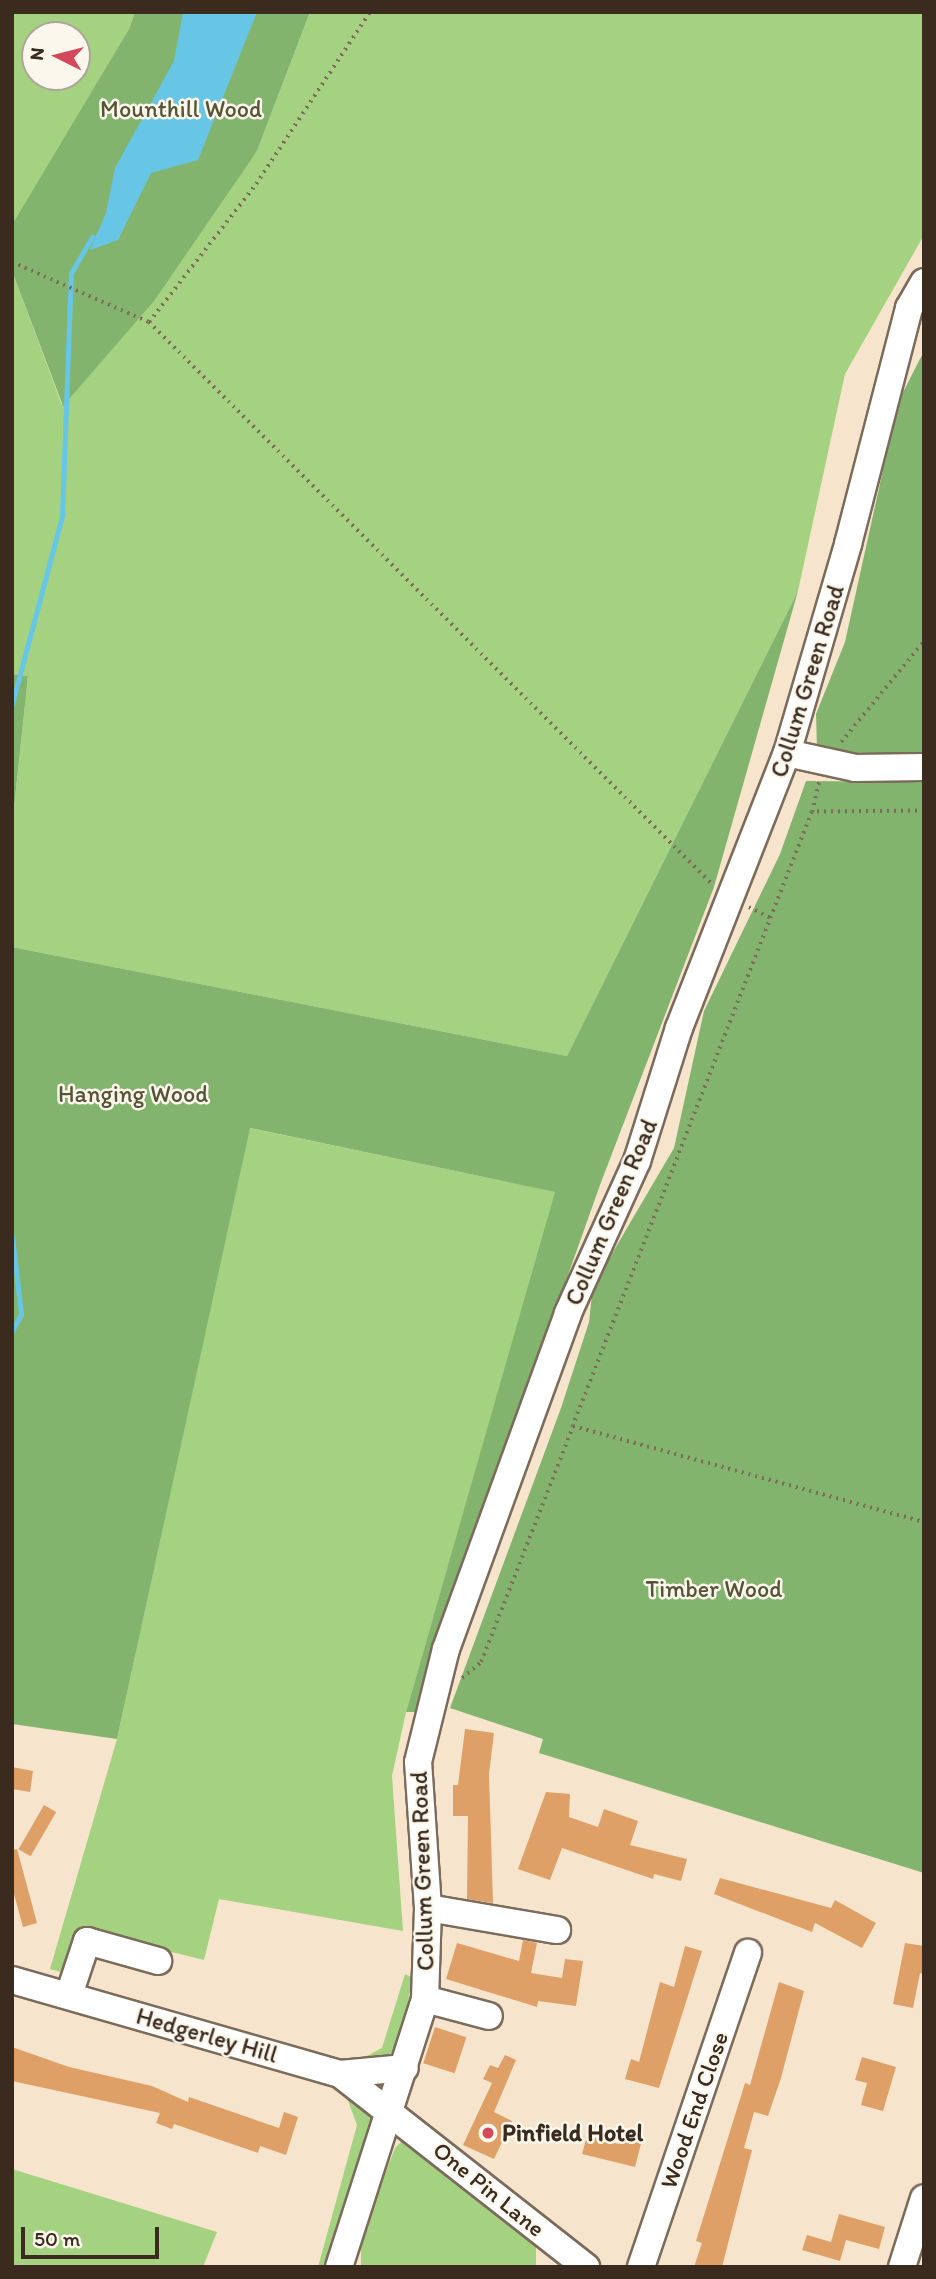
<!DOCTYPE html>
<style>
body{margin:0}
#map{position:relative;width:936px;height:2279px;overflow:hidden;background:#f6e5cc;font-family:Itim,sans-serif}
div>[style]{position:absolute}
.green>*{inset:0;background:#a4d280}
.forest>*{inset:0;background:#83b46e}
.water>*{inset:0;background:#67c5e5}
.stream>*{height:5px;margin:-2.5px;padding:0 2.5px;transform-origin:2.5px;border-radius:2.5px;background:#67c5e5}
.building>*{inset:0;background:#dea066;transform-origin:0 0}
.path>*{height:3.5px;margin-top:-1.75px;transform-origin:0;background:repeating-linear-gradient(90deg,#7c6b5b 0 2px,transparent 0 7px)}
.roads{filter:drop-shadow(2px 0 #7c6b5b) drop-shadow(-2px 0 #7c6b5b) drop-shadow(0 2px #7c6b5b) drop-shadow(0 -2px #7c6b5b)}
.minor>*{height:26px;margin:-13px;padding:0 13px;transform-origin:13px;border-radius:13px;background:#fff}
.dots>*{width:19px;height:19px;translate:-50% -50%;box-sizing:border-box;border:4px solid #fbf7ec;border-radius:50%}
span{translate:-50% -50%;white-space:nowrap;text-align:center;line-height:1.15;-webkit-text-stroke:5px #fbf7ec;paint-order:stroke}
.park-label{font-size:24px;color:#555436}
.street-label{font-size:24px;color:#3b2a1e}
.poi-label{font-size:24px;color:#3b2a1e;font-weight:700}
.left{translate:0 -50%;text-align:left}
.frame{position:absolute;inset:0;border:14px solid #3b2a1e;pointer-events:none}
.north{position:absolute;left:21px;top:21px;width:70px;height:70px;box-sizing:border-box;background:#fbf7ec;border:2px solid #aea59a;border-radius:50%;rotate:276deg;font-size:19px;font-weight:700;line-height:28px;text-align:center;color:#3b2a1e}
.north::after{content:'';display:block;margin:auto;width:24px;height:32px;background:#d1495b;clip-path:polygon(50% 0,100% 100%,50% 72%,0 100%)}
.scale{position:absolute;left:21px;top:2227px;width:138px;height:32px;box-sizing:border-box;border:4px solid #3b2a1e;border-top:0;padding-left:9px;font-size:21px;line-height:24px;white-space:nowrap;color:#3b2a1e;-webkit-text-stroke:5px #fbf7ec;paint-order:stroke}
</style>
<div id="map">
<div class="green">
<i style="clip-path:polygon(evenodd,12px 12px,135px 12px,129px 29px,12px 228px,12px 12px,35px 35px,77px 35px,77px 77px,35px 77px,35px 35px)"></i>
<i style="clip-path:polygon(310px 12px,924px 12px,924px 235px,845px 374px,798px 591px,567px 1056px,12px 947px,12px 827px,28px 676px,12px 674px,12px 271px,62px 405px,257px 151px)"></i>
<i style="clip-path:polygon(249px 1128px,556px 1192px,406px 1712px,392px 1776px,403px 1931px,219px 1899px,204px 1960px,83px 1930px,68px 1974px,50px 1969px,117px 1739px)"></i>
<i style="clip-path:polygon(405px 1974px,413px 1978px,398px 2049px,369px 2066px,334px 2062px,363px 2058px,382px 2048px)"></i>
<i style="clip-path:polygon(344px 2090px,372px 2111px,376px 2131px,331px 2267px,318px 2267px,357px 2125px)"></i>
<i style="clip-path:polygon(407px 2136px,536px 2243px,536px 2267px,361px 2267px,361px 2237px,395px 2148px)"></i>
<i style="clip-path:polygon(12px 2169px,217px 2232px,203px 2267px,12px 2267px)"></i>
</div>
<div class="forest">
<i style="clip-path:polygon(135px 12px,310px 12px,257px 151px,154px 301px,63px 406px,12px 271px,12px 225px,129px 29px)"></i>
<i style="clip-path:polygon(924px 351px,924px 755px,843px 755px,817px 749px,816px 714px,845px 642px,898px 402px)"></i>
<i style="clip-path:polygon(798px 591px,714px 887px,600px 1185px,437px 1644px,422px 1712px,406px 1712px,555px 1192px,250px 1128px,117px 1739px,12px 1724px,12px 947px,567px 1056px)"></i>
<i style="clip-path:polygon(12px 674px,28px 676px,12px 827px)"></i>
<i style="clip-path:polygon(806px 781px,924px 782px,924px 1873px,539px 1753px,543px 1739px,450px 1708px,561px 1408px,589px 1322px,593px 1286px,674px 1148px,704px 1011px,780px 854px)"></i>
</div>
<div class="water">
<i style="clip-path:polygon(183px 12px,257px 12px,198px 160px,151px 173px,118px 240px,90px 250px,106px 213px,115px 168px,174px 61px)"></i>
</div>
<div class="stream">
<i style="left:12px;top:704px;width:195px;rotate:-75.1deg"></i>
<i style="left:62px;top:516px;width:243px;rotate:-87.9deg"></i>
<i style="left:71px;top:273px;width:42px;rotate:-59.7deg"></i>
<i style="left:12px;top:1236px;width:79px;rotate:83.4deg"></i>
<i style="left:21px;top:1314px;width:19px;rotate:118deg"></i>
</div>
<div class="building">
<i style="clip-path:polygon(465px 1729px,494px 1733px,489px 1774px,493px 1903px,467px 1899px,468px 1816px,453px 1816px,453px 1785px,458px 1785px)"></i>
<i style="clip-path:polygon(12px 1767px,33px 1771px,30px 1792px,12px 1789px)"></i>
<i style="clip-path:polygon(546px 1792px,570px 1794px,569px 1817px,598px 1827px,604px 1809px,638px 1821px,630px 1845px,687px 1859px,681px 1881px,654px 1874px,653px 1879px,562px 1848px,550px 1880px,518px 1869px)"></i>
<i style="left:44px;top:1805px;width:14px;height:51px;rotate:30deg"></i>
<i style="clip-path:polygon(17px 1849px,37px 1923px,23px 1927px,12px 1887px,12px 1850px)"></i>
<i style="clip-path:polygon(720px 1878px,831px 1908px,835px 1900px,876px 1923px,862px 1948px,815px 1923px,812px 1932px,714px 1894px)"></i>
<i style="clip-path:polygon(523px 1940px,537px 1943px,531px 1973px,562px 1978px,565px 1959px,583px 1961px,576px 2006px,538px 2001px,537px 2007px,446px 1979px,457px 1943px,519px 1961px)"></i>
<i style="clip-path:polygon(905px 1943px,924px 1946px,924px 1974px,920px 1973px,913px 2008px,893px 2004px)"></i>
<i style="clip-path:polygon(685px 1946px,702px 1951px,659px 2088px,625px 2079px,631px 2059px,639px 2062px,660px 1982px,674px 1987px)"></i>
<i style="clip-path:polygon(779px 1982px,804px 1991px,781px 2078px,768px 2116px,754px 2112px,744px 2148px,752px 2150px,722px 2267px,694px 2267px,702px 2243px,696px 2241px,745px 2083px,750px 2085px)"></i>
<i style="left:435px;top:2027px;width:33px;height:38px;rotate:18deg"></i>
<i style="clip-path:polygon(12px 2047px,69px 2067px,152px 2086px,188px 2102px,189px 2097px,279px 2128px,284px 2112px,298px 2117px,286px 2155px,260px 2146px,258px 2153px,174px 2124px,172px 2129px,156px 2123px,160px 2113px,12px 2081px)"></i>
<i style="clip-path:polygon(505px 2055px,516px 2060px,494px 2112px,512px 2121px,494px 2159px,463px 2145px,492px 2083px,483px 2079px,490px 2065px,498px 2068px)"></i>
<i style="clip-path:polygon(862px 2057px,896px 2067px,883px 2111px,861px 2105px,867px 2083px,855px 2080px)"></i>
<i style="clip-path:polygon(622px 2130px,643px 2136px,635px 2167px,582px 2154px,587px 2136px,619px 2144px)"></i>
<i style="clip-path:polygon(839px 2214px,885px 2227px,879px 2249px,846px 2240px,840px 2261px,802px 2250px,807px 2235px,831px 2242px)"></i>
</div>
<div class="path">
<i style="left:12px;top:262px;width:150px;rotate:23.7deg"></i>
<i style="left:149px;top:322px;width:797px;rotate:44.95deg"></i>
<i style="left:149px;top:322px;width:175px;rotate:-52.2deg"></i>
<i style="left:256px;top:184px;width:206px;rotate:-56.5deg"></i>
<i style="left:841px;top:742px;width:131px;rotate:-50.6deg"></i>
<i style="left:924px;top:811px;width:112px;rotate:179.5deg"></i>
<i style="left:812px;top:812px;width:659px;rotate:111.27deg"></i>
<i style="left:573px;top:1426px;width:364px;rotate:15.3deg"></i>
<i style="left:812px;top:812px;width:31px;rotate:-77deg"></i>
<i style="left:749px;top:907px;width:25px;rotate:27deg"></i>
<i style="left:462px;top:1678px;width:25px;rotate:-40deg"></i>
<i style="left:481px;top:1662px;width:253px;rotate:-68.7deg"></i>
</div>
<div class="roads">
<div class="minor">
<i style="left:787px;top:753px;width:70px;rotate:12.4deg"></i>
<i style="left:855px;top:768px;width:69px;rotate:-0.8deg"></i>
<i style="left:428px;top:1908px;width:131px;rotate:9.7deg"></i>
<i style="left:12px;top:1980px;width:341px;rotate:16deg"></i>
<i style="left:340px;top:2074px;width:313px;rotate:38.1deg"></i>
<i style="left:69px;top:1995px;width:57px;rotate:-71.6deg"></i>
<i style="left:87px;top:1941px;width:74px;rotate:15.7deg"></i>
<i style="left:425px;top:1999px;width:66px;rotate:14.9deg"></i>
<i style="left:340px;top:2074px;width:65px;rotate:-5.3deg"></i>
<i style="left:339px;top:2267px;width:281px;rotate:-72.2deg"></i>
<i style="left:425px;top:1999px;width:91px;rotate:-88.1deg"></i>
<i style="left:428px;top:1908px;width:146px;rotate:-93.9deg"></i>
<i style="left:418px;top:1762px;width:116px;rotate:-76.1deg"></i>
<i style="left:446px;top:1649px;width:357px;rotate:-70deg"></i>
<i style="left:568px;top:1313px;width:167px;rotate:-65.6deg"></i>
<i style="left:637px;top:1161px;width:139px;rotate:-72.5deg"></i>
<i style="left:679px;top:1028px;width:295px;rotate:-68.6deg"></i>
<i style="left:787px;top:753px;width:218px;rotate:-73.7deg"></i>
<i style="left:848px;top:544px;width:244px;rotate:-75.5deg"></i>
<i style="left:909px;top:308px;width:30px;rotate:-60deg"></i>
<i style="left:641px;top:2267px;width:332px;rotate:-71.2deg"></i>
<i style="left:902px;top:2267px;width:72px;rotate:-72.3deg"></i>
</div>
</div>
<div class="dots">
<i style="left:488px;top:2133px;background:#d1495b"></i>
</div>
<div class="park-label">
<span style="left:181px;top:109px">Mounthill Wood</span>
<span style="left:133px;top:1094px">Hanging Wood</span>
<span style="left:714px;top:1589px">Timber Wood</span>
</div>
<div class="street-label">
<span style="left:807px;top:681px;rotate:-73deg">Collum Green Road</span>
<span style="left:611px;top:1212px;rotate:-67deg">Collum Green Road</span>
<span style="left:422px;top:1871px;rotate:-92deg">Collum Green Road</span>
<span style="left:207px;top:2035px;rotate:16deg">Hedgerley Hill</span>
<span style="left:694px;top:2110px;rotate:-71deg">Wood End Close</span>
<span style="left:489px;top:2189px;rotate:39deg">One Pin Lane</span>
</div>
<div class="poi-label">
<span class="left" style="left:502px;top:2133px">Pinfield Hotel</span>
</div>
<div class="frame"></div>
<div class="north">N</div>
<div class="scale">50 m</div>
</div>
